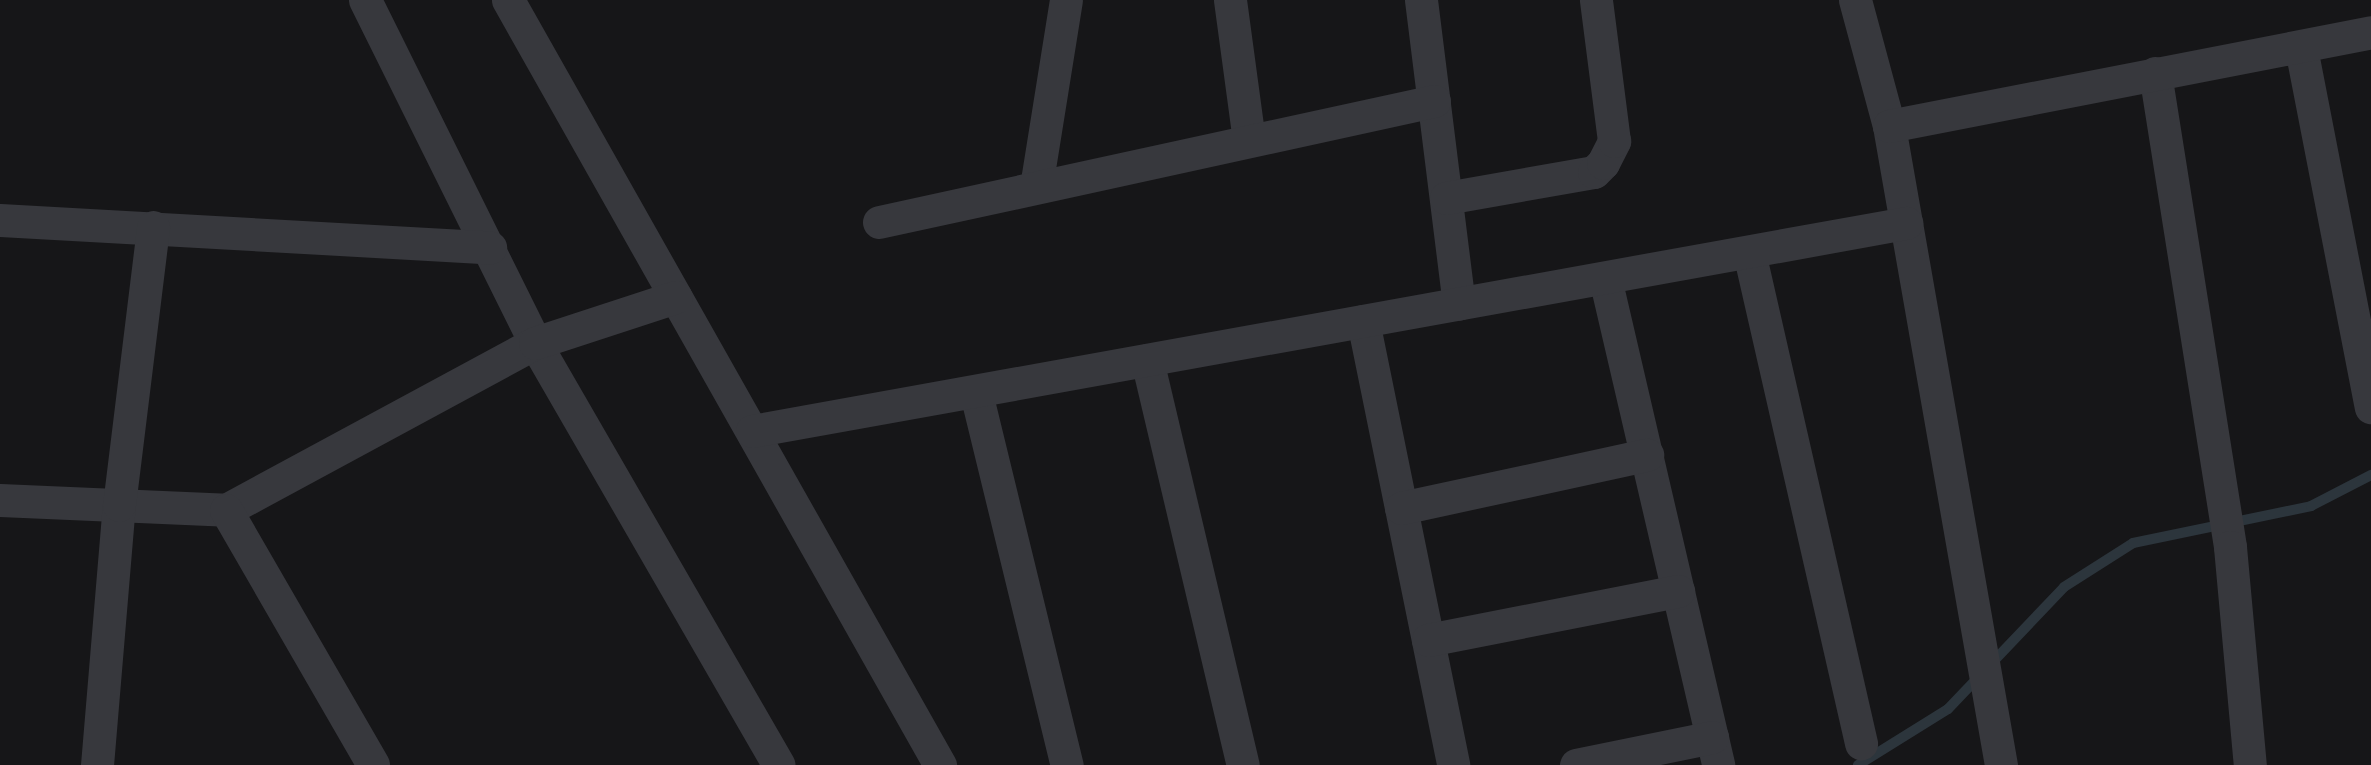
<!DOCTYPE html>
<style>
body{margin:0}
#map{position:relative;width:2371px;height:765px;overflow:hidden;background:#161618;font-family:Karla,sans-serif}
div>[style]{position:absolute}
.stream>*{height:10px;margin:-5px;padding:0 5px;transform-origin:5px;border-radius:5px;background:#2c353c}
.minor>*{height:33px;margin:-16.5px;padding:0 16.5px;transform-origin:16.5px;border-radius:16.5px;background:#37383d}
span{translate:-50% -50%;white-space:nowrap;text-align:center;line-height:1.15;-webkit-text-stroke:4.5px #111113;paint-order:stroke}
</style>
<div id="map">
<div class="stream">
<i style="left:1858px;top:765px;width:106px;rotate:-31.9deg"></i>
<i style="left:1948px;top:709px;width:168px;rotate:-46.4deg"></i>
<i style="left:2064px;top:587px;width:82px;rotate:-32.5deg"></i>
<i style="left:2133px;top:543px;width:182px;rotate:-11.7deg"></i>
<i style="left:2311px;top:506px;width:68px;rotate:-27.3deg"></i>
</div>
<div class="minor">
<i style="left:365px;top:0;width:383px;rotate:63.6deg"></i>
<i style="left:535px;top:343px;width:487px;rotate:60deg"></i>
<i style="left:508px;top:0;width:879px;rotate:60.55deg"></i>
<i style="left:1230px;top:0;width:142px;rotate:82.3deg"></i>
<i style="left:1421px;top:0;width:306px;rotate:82.9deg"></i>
<i style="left:1855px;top:0;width:131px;rotate:74.9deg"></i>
<i style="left:1889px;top:126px;width:649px;rotate:80.06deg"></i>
<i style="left:2301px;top:48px;width:366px;rotate:79deg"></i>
<i style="left:2155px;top:73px;width:480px;rotate:81deg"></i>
<i style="left:2230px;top:547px;width:219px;rotate:84.8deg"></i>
<i style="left:1889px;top:126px;width:491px;rotate:-11deg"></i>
<i style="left:1036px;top:187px;width:189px;rotate:-80.9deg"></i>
<i style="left:1446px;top:198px;width:150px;rotate:-10deg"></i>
<i style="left:1594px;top:172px;width:13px;rotate:-45deg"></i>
<i style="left:1603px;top:163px;width:25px;rotate:-63deg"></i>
<i style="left:1614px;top:141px;width:142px;rotate:-97.3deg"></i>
<i style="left:0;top:220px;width:491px;rotate:3.2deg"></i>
<i style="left:879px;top:222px;width:568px;rotate:-12.3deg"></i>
<i style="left:1749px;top:252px;width:504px;rotate:77.15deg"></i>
<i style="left:1605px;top:278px;width:500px;rotate:76.9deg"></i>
<i style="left:1363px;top:321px;width:453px;rotate:78.5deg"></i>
<i style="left:1147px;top:360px;width:416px;rotate:76.7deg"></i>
<i style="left:976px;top:393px;width:383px;rotate:76.3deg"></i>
<i style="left:752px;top:431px;width:1173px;rotate:-10.22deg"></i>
<i style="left:0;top:500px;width:226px;rotate:2.5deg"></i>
<i style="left:226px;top:510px;width:351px;rotate:-28.4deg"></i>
<i style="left:535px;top:343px;width:148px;rotate:-18.1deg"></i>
<i style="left:1401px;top:508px;width:252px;rotate:-12.2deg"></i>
<i style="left:226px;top:510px;width:294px;rotate:60deg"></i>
<i style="left:1428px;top:640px;width:255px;rotate:-11.1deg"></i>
<i style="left:97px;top:765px;width:261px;rotate:-85.2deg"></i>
<i style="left:119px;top:505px;width:280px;rotate:-83deg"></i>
<i style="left:1576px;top:765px;width:139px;rotate:-11.6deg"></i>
</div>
</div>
